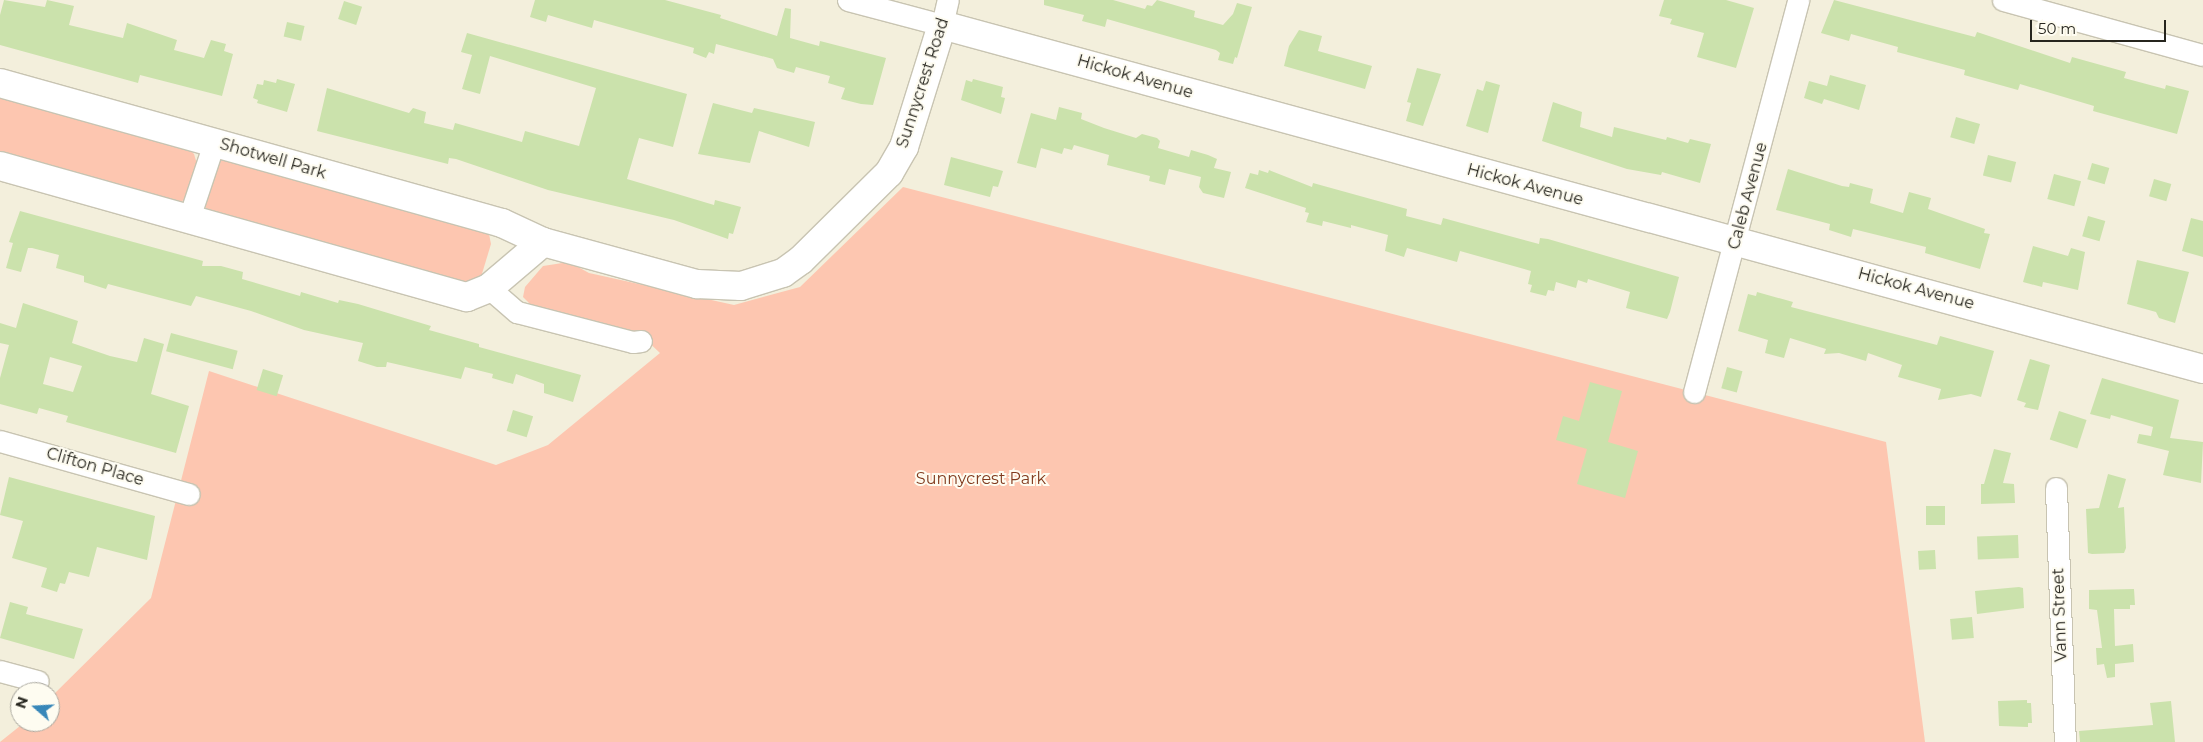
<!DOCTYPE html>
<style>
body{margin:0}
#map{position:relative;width:2203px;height:742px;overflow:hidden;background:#f3efdc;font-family:Montserrat,sans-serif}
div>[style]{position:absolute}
.green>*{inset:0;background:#fdc6b0}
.building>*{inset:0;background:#cbe2ac;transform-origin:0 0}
.roads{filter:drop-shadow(1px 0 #c8c4b2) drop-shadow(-1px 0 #c8c4b2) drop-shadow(0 1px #c8c4b2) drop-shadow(0 -1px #c8c4b2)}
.street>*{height:21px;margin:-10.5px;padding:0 10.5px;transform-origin:10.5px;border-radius:10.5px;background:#fff}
.secondary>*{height:28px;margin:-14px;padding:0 14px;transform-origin:14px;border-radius:14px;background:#fff}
span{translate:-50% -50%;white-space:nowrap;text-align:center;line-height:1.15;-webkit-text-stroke:4px #fefcf1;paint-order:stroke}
.street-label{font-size:16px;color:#26251e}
.park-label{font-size:16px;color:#813b1e}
.north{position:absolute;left:10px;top:682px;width:50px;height:50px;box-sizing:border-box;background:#fefcf1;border:1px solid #a8a69d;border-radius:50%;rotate:289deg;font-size:14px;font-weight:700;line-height:20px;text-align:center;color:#26251e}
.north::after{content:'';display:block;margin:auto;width:18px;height:22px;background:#3887b9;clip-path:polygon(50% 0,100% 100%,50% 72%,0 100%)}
.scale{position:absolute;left:2030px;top:20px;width:136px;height:22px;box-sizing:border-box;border:2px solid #26251e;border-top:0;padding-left:6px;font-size:15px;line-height:18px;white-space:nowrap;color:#26251e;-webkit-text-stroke:4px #fefcf1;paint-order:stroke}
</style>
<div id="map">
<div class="green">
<i style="clip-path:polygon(0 94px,187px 147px,194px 154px,197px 164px,187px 197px,180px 203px,0 159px)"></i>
<i style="clip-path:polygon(223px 159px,481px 227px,489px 234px,491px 244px,481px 277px,462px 285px,206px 210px,204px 200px,215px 165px)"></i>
<i style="clip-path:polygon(903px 187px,1886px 442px,1925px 742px,0 742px,25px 722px,50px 722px,50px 698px,151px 598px,209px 371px,496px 465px,548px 445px,660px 353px,642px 336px,531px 305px,523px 297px,525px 287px,543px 266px,569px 262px,589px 273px,734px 305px,800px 287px)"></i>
</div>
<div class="building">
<i style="clip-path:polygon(4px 0,45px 7px,47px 0,74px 6px,69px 25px,123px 38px,127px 23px,177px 40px,174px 50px,204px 58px,211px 40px,226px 44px,224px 51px,233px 54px,222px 96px,140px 75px,138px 83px,0 45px,0 15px)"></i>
<i style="clip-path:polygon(535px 0,665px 0,721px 15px,720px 18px,777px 36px,785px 8px,791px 9px,790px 38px,819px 46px,820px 41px,886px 58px,873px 105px,861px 104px,841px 99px,845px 88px,828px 83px,830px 76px,796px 67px,794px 73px,777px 68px,773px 59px,716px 44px,714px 54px,709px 52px,706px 58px,693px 53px,694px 48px,594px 20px,592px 28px,548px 15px,546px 22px,530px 17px)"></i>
<i style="clip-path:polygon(1044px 0,1113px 0,1145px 9px,1147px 5px,1152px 6px,1157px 0,1195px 11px,1194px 17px,1223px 25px,1233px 14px,1237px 3px,1252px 7px,1237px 58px,1235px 57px,1233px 64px,1218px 60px,1220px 53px,1216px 50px,1107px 19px,1105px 27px,1082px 21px,1084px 15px,1044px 5px)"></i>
<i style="clip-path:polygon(1664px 0,1726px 0,1754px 8px,1736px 68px,1697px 57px,1704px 33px,1670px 24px,1672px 19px,1659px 16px)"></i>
<i style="clip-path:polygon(1834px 0,1975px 37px,1977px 32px,2070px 63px,2072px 57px,2126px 72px,2124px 78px,2165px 89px,2166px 85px,2189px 91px,2177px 134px,2093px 111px,2094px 106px,2020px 84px,2018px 90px,1964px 75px,1965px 70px,1897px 52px,1898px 47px,1851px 34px,1849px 41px,1821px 33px)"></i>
<i style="left:344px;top:1px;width:19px;height:19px;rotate:18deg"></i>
<i style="left:287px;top:22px;width:18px;height:15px;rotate:13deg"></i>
<i style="clip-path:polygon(1299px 30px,1322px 36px,1318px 51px,1372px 66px,1365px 89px,1284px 66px,1289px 46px)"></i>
<i style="clip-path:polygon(467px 33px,687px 94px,673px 147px,639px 138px,627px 179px,714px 205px,715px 200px,741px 207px,733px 234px,729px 233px,728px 239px,674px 220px,548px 190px,456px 159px,449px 158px,448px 164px,317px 131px,327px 88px,409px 113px,413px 108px,426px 112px,424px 123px,453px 130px,455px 123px,522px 142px,525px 131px,579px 146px,596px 88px,490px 56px,480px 94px,462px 89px,472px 55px,461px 52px)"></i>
<i style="clip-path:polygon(1417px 68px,1441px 74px,1423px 126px,1406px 121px,1411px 103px,1407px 102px)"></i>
<i style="clip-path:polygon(1830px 75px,1866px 85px,1859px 110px,1824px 99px,1822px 104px,1804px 98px,1809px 81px,1827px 86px)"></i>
<i style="clip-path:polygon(277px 79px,295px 84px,287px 112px,257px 103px,258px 100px,253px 98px,257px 84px,263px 85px,264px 80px,276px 83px)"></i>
<i style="clip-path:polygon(973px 79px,1003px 87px,1001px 97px,1005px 98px,1001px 114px,961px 100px,966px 80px,972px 82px)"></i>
<i style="clip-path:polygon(1486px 81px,1500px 85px,1488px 133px,1466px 126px,1477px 89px,1483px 91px)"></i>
<i style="clip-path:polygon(1553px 102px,1582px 112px,1580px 127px,1612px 137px,1614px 127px,1666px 140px,1667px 137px,1688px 143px,1690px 139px,1711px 144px,1700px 183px,1662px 172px,1661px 175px,1627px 169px,1542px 141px)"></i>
<i style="clip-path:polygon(713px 103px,752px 113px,754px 108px,815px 122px,809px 147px,759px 131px,750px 163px,698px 154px)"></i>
<i style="clip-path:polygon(1059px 107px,1082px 113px,1081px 119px,1104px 128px,1136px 138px,1142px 134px,1157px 138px,1160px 141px,1158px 148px,1189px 157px,1191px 150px,1208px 155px,1217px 159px,1214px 168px,1231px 172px,1224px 198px,1203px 193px,1199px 187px,1201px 177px,1169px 169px,1165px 185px,1149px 181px,1150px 176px,1107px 165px,1109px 155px,1074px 145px,1072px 150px,1064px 148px,1062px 154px,1041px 148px,1036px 168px,1017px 163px,1031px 113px,1056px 120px)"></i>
<i style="left:1956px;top:117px;width:25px;height:21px;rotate:16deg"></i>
<i style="left:1988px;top:155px;width:29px;height:21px;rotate:14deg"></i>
<i style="clip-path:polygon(951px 157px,1003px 171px,998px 187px,993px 186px,990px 197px,944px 185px)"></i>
<i style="left:2092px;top:163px;width:18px;height:17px;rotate:16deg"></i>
<i style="clip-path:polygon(1788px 169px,1842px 186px,1849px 187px,1850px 183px,1873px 189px,1870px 203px,1903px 213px,1909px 192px,1931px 198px,1928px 209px,1985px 229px,1984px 233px,1990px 234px,1980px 269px,1925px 253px,1926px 247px,1853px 229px,1851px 237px,1829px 230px,1830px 224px,1776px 210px)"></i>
<i style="clip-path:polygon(1259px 170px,1268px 173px,1269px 170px,1312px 187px,1313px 183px,1407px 209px,1406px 216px,1441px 225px,1443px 218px,1539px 244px,1540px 238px,1548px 239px,1679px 277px,1670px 312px,1667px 319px,1626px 308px,1630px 292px,1588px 279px,1587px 283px,1578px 280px,1576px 288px,1556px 282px,1554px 291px,1548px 290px,1546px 296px,1530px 292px,1532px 285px,1528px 284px,1531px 271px,1460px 251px,1457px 262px,1407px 248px,1404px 257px,1385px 251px,1388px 235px,1351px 225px,1351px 228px,1323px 221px,1322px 226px,1306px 222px,1309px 213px,1305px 212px,1306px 208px,1245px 188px,1250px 173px,1258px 175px)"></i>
<i style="left:2054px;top:174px;width:28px;height:26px;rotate:15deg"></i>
<i style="left:2154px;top:179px;width:18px;height:18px;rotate:16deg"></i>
<i style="clip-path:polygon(20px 211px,203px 261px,202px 266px,221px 266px,243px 272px,242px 279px,300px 296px,301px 292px,338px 303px,339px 300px,358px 304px,431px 326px,429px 330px,479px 344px,479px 347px,581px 375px,573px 402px,544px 393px,544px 384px,516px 374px,513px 384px,492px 378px,493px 374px,465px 367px,461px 379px,387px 362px,386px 367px,377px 367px,358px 361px,363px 343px,304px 330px,251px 311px,196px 296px,191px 306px,108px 284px,106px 289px,84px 282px,84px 276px,56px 268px,59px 255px,32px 248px,28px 248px,21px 272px,6px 268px,13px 243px,9px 242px)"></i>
<i style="left:2088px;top:216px;width:18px;height:21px;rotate:16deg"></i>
<i style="clip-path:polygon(2191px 218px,2203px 221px,2203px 257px,2182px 251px)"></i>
<i style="clip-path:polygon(2033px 246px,2068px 256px,2071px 248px,2085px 252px,2078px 290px,2043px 282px,2042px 287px,2023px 282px)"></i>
<i style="clip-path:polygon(2137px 260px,2189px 272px,2175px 323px,2159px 318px,2156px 312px,2127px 304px)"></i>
<i style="clip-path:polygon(1757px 292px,1793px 302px,1791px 307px,1937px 345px,1940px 336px,1994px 351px,1981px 397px,1971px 394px,1938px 400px,1941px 389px,1898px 377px,1902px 365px,1868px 353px,1866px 361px,1839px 353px,1824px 354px,1826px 349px,1790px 338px,1784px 358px,1765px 353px,1768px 340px,1738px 331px,1748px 294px,1756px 296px)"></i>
<i style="clip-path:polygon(evenodd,23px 303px,78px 321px,72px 343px,110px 356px,137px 362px,144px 338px,164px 344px,151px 394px,189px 406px,176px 453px,66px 422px,68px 416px,39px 408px,37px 414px,0 404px,0 378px,9px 345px,0 343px,0 323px,16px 328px,23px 303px,50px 357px,82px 366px,73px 392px,43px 384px,50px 357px)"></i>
<i style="left:171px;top:333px;width:69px;height:19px;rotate:15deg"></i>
<i style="clip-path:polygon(2030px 359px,2050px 365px,2038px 410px,2024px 407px,2026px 403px,2017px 400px)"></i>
<i style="left:1727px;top:367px;width:16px;height:22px;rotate:15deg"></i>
<i style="left:263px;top:369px;width:21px;height:22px;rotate:17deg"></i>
<i style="clip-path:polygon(2102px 378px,2179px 400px,2170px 438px,2203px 442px,2201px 483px,2163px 475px,2169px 451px,2137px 443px,2139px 434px,2151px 436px,2153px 427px,2111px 415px,2110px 419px,2090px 414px)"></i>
<i style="clip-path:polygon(1590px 382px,1622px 391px,1608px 442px,1638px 451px,1625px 498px,1577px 484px,1587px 449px,1556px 440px,1563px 416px,1579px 421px)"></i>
<i style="left:513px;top:410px;width:21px;height:22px;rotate:17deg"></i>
<i style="left:2059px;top:411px;width:29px;height:30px;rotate:18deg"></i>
<i style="clip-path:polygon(1994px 449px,2011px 453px,2003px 483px,2014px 484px,2015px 503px,1981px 504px,1981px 484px,1984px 484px)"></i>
<i style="clip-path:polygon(2108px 474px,2126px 479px,2118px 508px,2124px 507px,2126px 548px,2124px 553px,2092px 554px,2088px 553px,2086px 509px,2099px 508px)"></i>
<i style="clip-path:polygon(9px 477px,155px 516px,147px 560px,97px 547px,89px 577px,69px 572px,65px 584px,60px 583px,57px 592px,41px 587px,47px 568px,12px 558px,23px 521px,0 515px)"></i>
<i style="left:1926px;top:506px;width:19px;height:19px"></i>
<i style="left:2018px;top:535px;width:23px;height:41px;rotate:88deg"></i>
<i style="left:1935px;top:550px;width:19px;height:17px;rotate:87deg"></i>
<i style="clip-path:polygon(2019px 587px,2023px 588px,2024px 608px,1977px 614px,1975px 591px)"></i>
<i style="clip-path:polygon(2134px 589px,2135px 605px,2130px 605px,2130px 609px,2114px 609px,2115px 646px,2133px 644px,2134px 662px,2115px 664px,2115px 677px,2107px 678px,2104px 664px,2097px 665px,2096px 648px,2102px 648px,2097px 610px,2089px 609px,2089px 590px)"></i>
<i style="clip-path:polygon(10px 602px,28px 607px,26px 614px,83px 629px,74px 659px,0 638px)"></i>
<i style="left:1972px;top:617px;width:21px;height:22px;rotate:85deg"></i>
<i style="clip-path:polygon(2027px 700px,2027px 703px,2031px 703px,2032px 723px,2028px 723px,2028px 727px,1999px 726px,1998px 701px)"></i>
<i style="clip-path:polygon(2171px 701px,2175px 742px,2080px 742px,2079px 731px,2153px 725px,2150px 703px)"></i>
</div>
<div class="roads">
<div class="street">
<i style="left:848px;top:0;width:97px;rotate:14.9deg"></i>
<i style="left:942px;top:25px;width:26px;rotate:-77deg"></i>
<i style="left:2003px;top:0;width:207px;rotate:15.4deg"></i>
<i style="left:189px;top:218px;width:79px;rotate:-71.6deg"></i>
<i style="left:489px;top:288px;width:37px;rotate:41deg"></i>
<i style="left:517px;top:312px;width:120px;rotate:14.5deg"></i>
<i style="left:633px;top:342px;width:8px;rotate:-7deg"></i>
<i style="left:1694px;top:392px;width:406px;rotate:-75.1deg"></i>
<i style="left:0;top:441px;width:196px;rotate:15.7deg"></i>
<i style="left:2056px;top:488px;width:254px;rotate:88deg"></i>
<i style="left:0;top:671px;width:39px;rotate:15deg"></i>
</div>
<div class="secondary">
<i style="left:0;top:83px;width:521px;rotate:15.58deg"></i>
<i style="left:502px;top:223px;width:45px;rotate:24.9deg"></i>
<i style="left:543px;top:242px;width:160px;rotate:15.3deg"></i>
<i style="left:697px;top:284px;width:44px;rotate:2.6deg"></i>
<i style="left:741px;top:286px;width:44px;rotate:-17.2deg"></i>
<i style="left:783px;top:273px;width:22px;rotate:-36deg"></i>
<i style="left:801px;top:260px;width:124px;rotate:-44.7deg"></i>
<i style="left:889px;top:173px;width:30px;rotate:-60deg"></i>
<i style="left:904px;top:147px;width:128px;rotate:-72.7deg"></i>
<i style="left:942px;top:25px;width:1307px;rotate:15.26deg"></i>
<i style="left:0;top:166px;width:485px;rotate:15.7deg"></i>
<i style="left:467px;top:297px;width:24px;rotate:-22deg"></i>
<i style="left:489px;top:288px;width:71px;rotate:-40.4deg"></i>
</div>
</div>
<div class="street-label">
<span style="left:1135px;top:77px;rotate:16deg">Hickok Avenue</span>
<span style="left:923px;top:83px;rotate:-72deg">Sunnycrest Road</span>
<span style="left:273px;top:159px;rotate:16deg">Shotwell Park</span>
<span style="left:1525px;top:185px;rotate:15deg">Hickok Avenue</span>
<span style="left:1748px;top:196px;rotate:-75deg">Caleb Avenue</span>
<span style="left:1916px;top:289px;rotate:15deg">Hickok Avenue</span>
<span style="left:95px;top:467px;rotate:16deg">Clifton Place</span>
<span style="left:2060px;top:615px;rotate:-92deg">Vann Street</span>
</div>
<div class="park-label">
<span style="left:981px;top:479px">Sunnycrest Park</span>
</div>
<div class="north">N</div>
<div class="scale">50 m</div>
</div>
